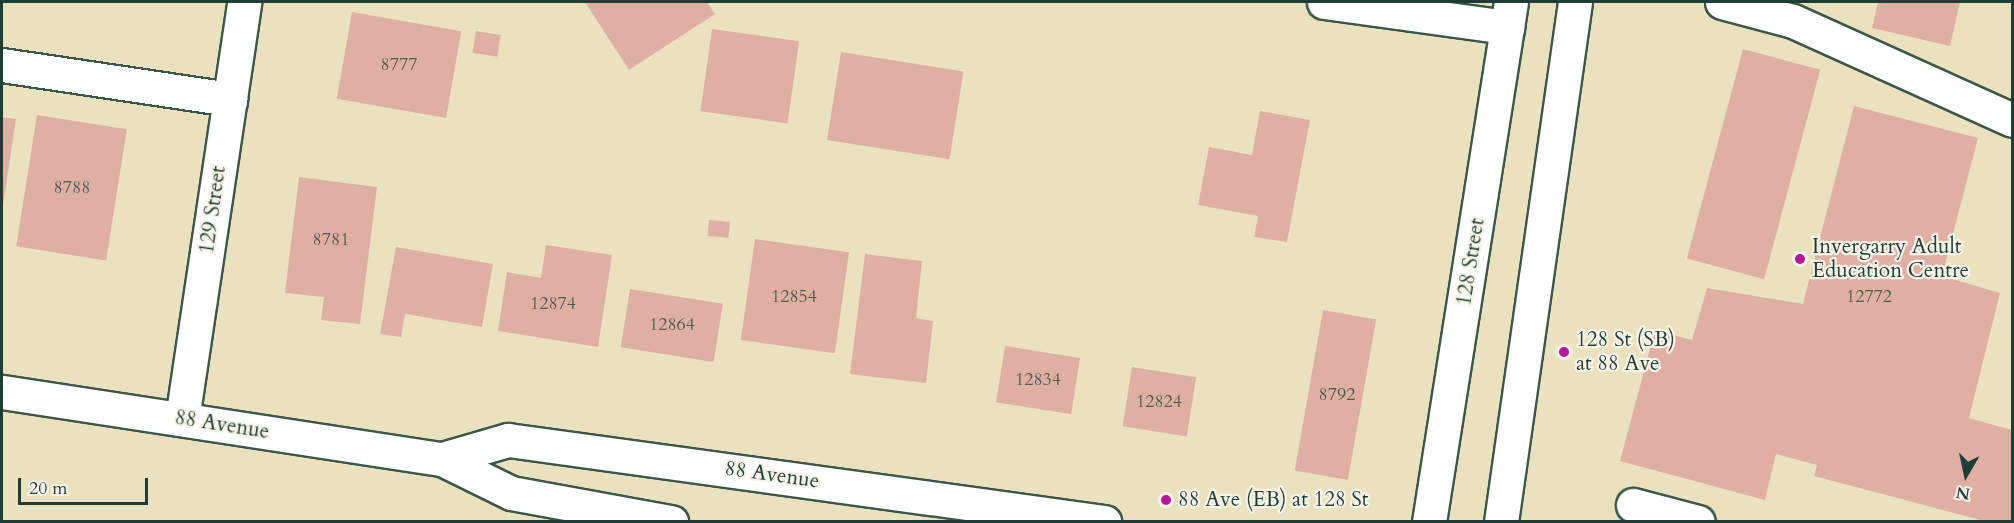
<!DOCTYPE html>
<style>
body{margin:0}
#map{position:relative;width:2014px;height:523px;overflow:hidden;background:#eae2bf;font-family:Cardo,serif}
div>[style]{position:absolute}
.building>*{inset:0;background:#e0afa4;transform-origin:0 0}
.roads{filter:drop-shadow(2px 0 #3d5649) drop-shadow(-2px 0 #3d5649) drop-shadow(0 2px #3d5649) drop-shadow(0 -2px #3d5649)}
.minor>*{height:33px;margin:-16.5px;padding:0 16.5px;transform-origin:16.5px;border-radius:16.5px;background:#fff}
.major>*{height:33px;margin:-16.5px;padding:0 16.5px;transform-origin:16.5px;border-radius:16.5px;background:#fff}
.dots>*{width:16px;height:16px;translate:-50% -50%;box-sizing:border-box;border:3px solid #f7f3e8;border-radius:50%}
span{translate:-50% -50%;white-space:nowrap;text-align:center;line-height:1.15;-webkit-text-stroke:4.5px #f7f3e8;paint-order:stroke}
.number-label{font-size:18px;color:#4f5a50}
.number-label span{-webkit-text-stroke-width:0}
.street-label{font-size:21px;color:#1f3d34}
.poi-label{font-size:21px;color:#1f3d34}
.left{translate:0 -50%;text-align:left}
.frame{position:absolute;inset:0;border:3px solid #1f3d34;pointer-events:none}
.north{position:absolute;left:1936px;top:445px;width:60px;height:60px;-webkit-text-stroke:4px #f7f3e8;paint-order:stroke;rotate:189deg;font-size:16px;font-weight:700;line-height:24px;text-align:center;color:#1f3d34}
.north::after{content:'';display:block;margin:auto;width:21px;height:27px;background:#1f3d34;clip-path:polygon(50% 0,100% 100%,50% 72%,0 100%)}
.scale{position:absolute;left:18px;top:478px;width:130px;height:27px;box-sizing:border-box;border:3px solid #1f3d34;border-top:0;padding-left:8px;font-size:18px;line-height:21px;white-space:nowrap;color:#1f3d34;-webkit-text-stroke:4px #f7f3e8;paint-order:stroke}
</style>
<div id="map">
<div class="building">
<i style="clip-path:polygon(585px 2px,707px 2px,715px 14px,629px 70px)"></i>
<i style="clip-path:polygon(1878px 2px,1960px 2px,1950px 46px,1872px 28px)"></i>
<i style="left:352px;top:12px;width:111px;height:88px;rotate:10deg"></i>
<i style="left:712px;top:29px;width:88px;height:83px;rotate:8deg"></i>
<i style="left:476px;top:31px;width:25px;height:22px;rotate:9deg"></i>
<i style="left:1743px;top:49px;width:80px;height:217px;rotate:15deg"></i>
<i style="left:841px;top:52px;width:124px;height:89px;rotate:9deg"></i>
<i style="clip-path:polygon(1854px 106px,1978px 138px,1942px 276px,2000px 293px,1969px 418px,2012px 430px,2011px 522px,1988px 522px,1814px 476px,1817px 465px,1776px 454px,1765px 500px,1620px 461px,1655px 330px,1692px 340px,1707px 288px,1803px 304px)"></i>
<i style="clip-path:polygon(1260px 111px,1310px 120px,1287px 242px,1254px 237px,1258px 216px,1198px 205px,1209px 147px,1252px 155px)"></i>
<i style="left:37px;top:115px;width:91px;height:133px;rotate:9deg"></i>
<i style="clip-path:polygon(2px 117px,16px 119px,3px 205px,2px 205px)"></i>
<i style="clip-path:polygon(299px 177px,377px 187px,360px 324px,321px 320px,324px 297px,285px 293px)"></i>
<i style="left:709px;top:220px;width:21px;height:16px;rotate:5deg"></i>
<i style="left:755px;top:239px;width:95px;height:102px;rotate:8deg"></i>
<i style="clip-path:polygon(546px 245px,612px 255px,598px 347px,498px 331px,507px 272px,541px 278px)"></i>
<i style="clip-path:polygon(396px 247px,493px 264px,482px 327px,405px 314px,401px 337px,380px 334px)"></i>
<i style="clip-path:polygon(865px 254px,922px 261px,916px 318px,933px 321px,926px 383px,850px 374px)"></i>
<i style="left:630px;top:289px;width:94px;height:59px;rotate:9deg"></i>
<i style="left:1323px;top:310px;width:54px;height:163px;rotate:10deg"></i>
<i style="left:1005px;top:346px;width:76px;height:57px;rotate:9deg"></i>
<i style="left:1132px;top:367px;width:65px;height:60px;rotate:9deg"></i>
</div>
<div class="roads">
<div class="minor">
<i style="left:1324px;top:2px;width:185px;rotate:7.8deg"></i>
<i style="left:1722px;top:2px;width:73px;rotate:15deg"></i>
<i style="left:1793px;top:21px;width:240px;rotate:24.3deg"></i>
<i style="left:2px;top:65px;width:231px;rotate:8.5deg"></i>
<i style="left:182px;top:419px;width:422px;rotate:-81.5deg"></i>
<i style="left:1633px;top:505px;width:67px;rotate:14.7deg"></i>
</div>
<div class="major">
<i style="left:2px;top:392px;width:445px;rotate:8.7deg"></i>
<i style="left:442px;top:459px;width:77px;rotate:26.2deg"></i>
<i style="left:511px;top:493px;width:163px;rotate:10.3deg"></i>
<i style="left:442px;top:459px;width:69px;rotate:-16.1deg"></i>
<i style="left:508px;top:440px;width:602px;rotate:7.83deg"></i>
<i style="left:1429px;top:522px;width:526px;rotate:-81.04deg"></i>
<i style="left:1501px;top:522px;width:525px;rotate:-81.9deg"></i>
</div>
</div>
<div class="dots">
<i style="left:1800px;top:259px;background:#b5179e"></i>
<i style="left:1564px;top:352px;background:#b5179e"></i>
<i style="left:1166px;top:500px;background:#b5179e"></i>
</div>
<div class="number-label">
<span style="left:399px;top:65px">8777</span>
<span style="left:72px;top:188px">8788</span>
<span style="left:331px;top:240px">8781</span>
<span style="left:794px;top:297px">12854</span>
<span style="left:1869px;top:297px">12772</span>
<span style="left:553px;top:304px">12874</span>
<span style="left:672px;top:325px">12864</span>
<span style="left:1038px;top:380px">12834</span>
<span style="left:1337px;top:395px">8792</span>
<span style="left:1159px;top:402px">12824</span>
</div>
<div class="street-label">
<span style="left:213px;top:210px;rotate:-82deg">129 Street</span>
<span style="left:1471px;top:262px;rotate:-81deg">128 Street</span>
<span style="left:222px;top:425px;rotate:9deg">88 Avenue</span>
<span style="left:772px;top:475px;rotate:8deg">88 Avenue</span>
</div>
<div class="poi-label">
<span class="left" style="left:1812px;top:259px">Invergarry Adult<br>Education Centre</span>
<span class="left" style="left:1576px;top:352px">128 St (SB)<br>at 88 Ave</span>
<span class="left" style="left:1178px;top:500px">88 Ave (EB) at 128 St</span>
</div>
<div class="frame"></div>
<div class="north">N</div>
<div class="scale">20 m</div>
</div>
